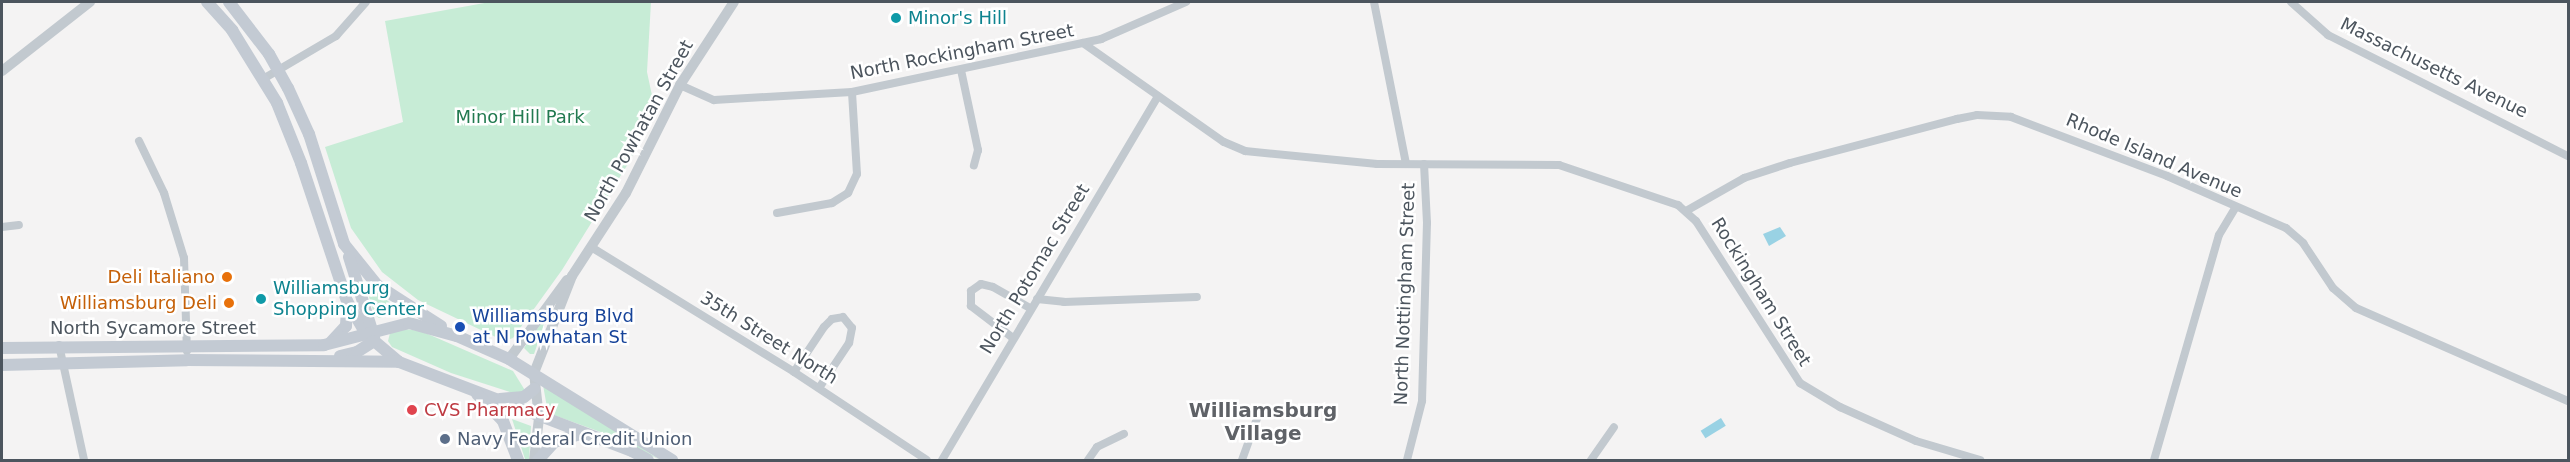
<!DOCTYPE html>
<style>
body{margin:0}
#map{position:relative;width:2570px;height:462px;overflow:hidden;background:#f4f3f3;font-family:"DejaVu Sans",sans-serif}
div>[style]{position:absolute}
.green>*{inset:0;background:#c7ecd6}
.water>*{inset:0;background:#99d2e4;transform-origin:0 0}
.minor>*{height:8px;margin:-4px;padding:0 4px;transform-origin:4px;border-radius:4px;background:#c2c9cf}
.tertiary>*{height:10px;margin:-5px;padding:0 5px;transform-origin:5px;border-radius:5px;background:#c2c9cf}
.secondary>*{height:12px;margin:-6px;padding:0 6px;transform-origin:6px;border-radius:6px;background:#c3cad3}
.dots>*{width:16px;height:16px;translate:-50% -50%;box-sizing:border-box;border:3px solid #fff;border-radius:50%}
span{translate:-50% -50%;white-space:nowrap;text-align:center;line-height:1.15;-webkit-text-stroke:5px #fff;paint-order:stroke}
.culture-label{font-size:18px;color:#0d838f}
.left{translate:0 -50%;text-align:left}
.street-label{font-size:18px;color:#4c555e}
.park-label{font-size:18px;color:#227a50}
.food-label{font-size:18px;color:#c56008}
.right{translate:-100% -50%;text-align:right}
.transit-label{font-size:18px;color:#164399}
.health-label{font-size:18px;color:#be3a42}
.service-label{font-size:18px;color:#4e5e75}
.neighbourhood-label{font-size:20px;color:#5f6267;font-weight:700}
.frame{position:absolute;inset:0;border:3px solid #4c555e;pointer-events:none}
</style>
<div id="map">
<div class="green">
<i style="clip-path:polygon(490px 2px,651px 2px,647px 72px,653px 100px,631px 159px,562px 270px,513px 338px,504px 341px,418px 300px,382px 272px,351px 228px,325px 147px,403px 122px,385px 21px)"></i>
<i style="clip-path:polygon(365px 283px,398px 309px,395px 314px,379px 318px,374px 314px)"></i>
<i style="clip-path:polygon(542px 322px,544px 325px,534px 354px,530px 354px,524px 348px)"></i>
<i style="clip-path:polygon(404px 329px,421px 331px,513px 371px,526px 392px,513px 393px,451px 373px,392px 347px,388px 341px,390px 333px)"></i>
<i style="clip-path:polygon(543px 385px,605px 424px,660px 460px,617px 438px,548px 413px)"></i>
<i style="clip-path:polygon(512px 419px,531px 426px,529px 460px,525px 459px)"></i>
</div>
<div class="water">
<i style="clip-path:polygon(1780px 227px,1786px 236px,1769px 246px,1763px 234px)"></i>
<i style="left:1721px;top:418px;width:9px;height:24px;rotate:58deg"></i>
</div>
<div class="minor">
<i style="left:1374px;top:2px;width:165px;rotate:78.8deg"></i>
<i style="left:2291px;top:2px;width:50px;rotate:41.7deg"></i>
<i style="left:2328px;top:35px;width:269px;rotate:26.8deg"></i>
<i style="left:1083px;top:43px;width:172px;rotate:35.1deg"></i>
<i style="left:1224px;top:142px;width:23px;rotate:23deg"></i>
<i style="left:1245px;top:151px;width:133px;rotate:5.6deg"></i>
<i style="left:1377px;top:164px;width:182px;rotate:0.3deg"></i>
<i style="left:1559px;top:165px;width:126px;rotate:18.6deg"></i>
<i style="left:1678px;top:205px;width:24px;rotate:42deg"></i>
<i style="left:1696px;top:221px;width:193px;rotate:57.3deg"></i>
<i style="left:1800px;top:383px;width:47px;rotate:31deg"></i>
<i style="left:1840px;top:407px;width:83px;rotate:24.1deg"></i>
<i style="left:1916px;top:441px;width:67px;rotate:16.5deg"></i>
<i style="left:961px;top:70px;width:82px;rotate:78deg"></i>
<i style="left:978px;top:150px;width:16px;rotate:105deg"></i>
<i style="left:263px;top:79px;width:85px;rotate:-30.5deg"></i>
<i style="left:336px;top:36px;width:45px;rotate:-48.6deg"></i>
<i style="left:680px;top:85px;width:37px;rotate:24deg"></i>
<i style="left:714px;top:100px;width:138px;rotate:-3.3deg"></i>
<i style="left:852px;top:92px;width:255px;rotate:-12deg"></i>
<i style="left:1101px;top:39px;width:93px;rotate:-23.5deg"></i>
<i style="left:139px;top:141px;width:58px;rotate:64.3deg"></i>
<i style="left:164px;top:193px;width:68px;rotate:72.9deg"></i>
<i style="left:184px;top:258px;width:93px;rotate:88.2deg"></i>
<i style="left:1686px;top:211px;width:67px;rotate:-29.6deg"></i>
<i style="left:1744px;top:178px;width:48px;rotate:-18.1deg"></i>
<i style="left:1790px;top:163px;width:173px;rotate:-14.8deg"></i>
<i style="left:1957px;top:119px;width:20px;rotate:-11deg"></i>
<i style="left:1977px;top:115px;width:34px;rotate:3deg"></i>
<i style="left:2011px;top:117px;width:167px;rotate:20.7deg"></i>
<i style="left:2167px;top:176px;width:130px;rotate:23.6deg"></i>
<i style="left:2286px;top:228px;width:23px;rotate:41deg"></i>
<i style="left:2303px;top:243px;width:54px;rotate:56.3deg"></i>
<i style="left:2333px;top:288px;width:30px;rotate:41deg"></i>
<i style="left:2356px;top:308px;width:232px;rotate:23.7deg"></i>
<i style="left:777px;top:213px;width:56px;rotate:-10.3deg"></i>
<i style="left:832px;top:203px;width:19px;rotate:-32deg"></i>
<i style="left:848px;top:193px;width:21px;rotate:-65deg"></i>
<i style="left:857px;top:174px;width:82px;rotate:-93.5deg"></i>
<i style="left:2px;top:227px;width:17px;rotate:-7deg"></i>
<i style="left:591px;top:247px;width:238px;rotate:31.6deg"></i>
<i style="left:794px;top:372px;width:159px;rotate:33.5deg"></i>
<i style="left:1037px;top:299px;width:27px;rotate:6deg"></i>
<i style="left:1064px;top:302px;width:133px;rotate:-2.2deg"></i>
<i style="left:1013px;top:338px;width:53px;rotate:-142.7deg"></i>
<i style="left:971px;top:306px;width:15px;rotate:-90deg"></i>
<i style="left:971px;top:291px;width:12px;rotate:-35deg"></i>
<i style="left:981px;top:284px;width:12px;rotate:14deg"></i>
<i style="left:993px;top:287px;width:43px;rotate:29.6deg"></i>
<i style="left:59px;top:345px;width:118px;rotate:77.7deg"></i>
<i style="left:794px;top:372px;width:54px;rotate:-56.3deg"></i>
<i style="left:824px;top:327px;width:11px;rotate:-45deg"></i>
<i style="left:832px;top:319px;width:11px;rotate:-10deg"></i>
<i style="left:843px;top:317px;width:14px;rotate:51deg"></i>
<i style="left:852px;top:328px;width:15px;rotate:101deg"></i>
<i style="left:849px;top:343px;width:54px;rotate:123.7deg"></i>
<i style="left:942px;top:460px;width:423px;rotate:-59.3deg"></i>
<i style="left:1088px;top:460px;width:16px;rotate:-55deg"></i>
<i style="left:1097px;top:447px;width:30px;rotate:-26deg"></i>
<i style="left:1242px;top:460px;width:50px;rotate:-70.1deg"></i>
<i style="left:1407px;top:460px;width:61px;rotate:-75.7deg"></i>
<i style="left:1422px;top:401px;width:178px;rotate:-88.4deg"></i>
<i style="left:1427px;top:223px;width:59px;rotate:-92.9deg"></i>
<i style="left:1591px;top:460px;width:40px;rotate:-55.1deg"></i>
<i style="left:2154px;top:460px;width:234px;rotate:-73.9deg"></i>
<i style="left:2219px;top:235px;width:31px;rotate:-59deg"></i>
</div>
<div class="tertiary">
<i style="left:2px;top:71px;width:112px;rotate:-38.1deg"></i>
<i style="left:509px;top:359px;width:98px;rotate:-53.7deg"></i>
<i style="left:534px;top:460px;width:42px;rotate:-83.2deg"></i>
<i style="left:539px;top:418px;width:45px;rotate:-96.3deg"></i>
<i style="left:534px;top:373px;width:104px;rotate:-68.6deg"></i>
<i style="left:572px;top:276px;width:99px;rotate:-57deg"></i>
<i style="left:626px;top:193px;width:121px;rotate:-63.4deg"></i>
<i style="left:680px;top:85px;width:99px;rotate:-57deg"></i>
</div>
<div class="secondary">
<i style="left:207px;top:2px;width:38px;rotate:48deg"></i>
<i style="left:232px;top:30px;width:86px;rotate:58.3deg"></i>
<i style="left:277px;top:103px;width:65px;rotate:68.2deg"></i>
<i style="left:301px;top:163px;width:145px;rotate:71.6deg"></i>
<i style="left:347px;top:301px;width:38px;rotate:60deg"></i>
<i style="left:366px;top:334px;width:43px;rotate:40.3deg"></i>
<i style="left:399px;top:362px;width:249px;rotate:20.9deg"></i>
<i style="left:632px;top:451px;width:18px;rotate:29deg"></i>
<i style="left:229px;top:2px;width:66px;rotate:52.4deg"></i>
<i style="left:269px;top:54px;width:39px;rotate:61deg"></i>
<i style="left:288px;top:88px;width:51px;rotate:65.5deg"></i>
<i style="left:309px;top:134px;width:115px;rotate:72.3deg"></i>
<i style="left:344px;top:244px;width:53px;rotate:51.2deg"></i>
<i style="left:377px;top:285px;width:76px;rotate:32.6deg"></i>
<i style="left:349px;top:257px;width:84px;rotate:72.6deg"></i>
<i style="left:331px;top:342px;width:22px;rotate:-47deg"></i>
<i style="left:346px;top:326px;width:19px;rotate:-87deg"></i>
<i style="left:2px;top:348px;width:322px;rotate:-0.5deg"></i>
<i style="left:324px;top:345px;width:88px;rotate:-14.5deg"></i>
<i style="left:409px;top:323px;width:50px;rotate:15.2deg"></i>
<i style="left:457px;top:336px;width:57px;rotate:23.9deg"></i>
<i style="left:509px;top:359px;width:192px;rotate:31.8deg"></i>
<i style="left:340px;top:356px;width:17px;rotate:-13deg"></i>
<i style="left:357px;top:352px;width:20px;rotate:-33deg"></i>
<i style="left:2px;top:365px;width:185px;rotate:-1.5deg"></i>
<i style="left:187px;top:360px;width:212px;rotate:0.5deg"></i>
<i style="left:477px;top:394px;width:37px;rotate:46deg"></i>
<i style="left:503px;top:421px;width:42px;rotate:69deg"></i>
<i style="left:500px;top:399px;width:24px;rotate:-5deg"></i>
<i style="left:524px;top:397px;width:13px;rotate:-39deg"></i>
<i style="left:538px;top:460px;width:24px;rotate:-48deg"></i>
<i style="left:554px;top:442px;width:30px;rotate:-17deg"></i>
</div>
<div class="dots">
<i style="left:896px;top:18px;background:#0f9aa8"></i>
<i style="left:227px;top:277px;background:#e8710a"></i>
<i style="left:261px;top:299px;background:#0f9aa8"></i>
<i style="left:229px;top:303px;background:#e8710a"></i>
<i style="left:460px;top:327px;background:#1a4fb4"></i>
<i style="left:412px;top:410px;background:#e0444e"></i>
<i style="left:445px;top:439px;background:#5c6f8a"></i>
</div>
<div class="culture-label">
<span class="left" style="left:908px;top:18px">Minor's Hill</span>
<span class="left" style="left:273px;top:299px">Williamsburg<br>Shopping Center</span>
</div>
<div class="street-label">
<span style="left:962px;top:52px;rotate:-11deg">North Rockingham Street</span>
<span style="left:2434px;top:68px;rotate:26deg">Massachusetts Avenue</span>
<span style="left:639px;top:131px;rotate:-61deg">North Powhatan Street</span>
<span style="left:2154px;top:156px;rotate:23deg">Rhode Island Avenue</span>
<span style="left:1035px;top:269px;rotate:-59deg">North Potomac Street</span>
<span style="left:1761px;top:292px;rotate:58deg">Rockingham Street</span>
<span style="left:1405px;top:294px;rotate:-88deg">North Nottingham Street</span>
<span style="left:153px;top:328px">North Sycamore Street</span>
<span style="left:769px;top:338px;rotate:32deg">35th Street North</span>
</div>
<div class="park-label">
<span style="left:520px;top:117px">Minor Hill Park</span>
</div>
<div class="food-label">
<span class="right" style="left:215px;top:277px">Deli Italiano</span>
<span class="right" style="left:217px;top:303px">Williamsburg Deli</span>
</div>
<div class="transit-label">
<span class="left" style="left:472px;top:327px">Williamsburg Blvd<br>at N Powhatan St</span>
</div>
<div class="health-label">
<span class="left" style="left:424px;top:410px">CVS Pharmacy</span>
</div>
<div class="service-label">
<span class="left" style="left:457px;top:439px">Navy Federal Credit Union</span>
</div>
<div class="neighbourhood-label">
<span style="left:1263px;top:422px">Williamsburg<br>Village</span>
</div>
<div class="frame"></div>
</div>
